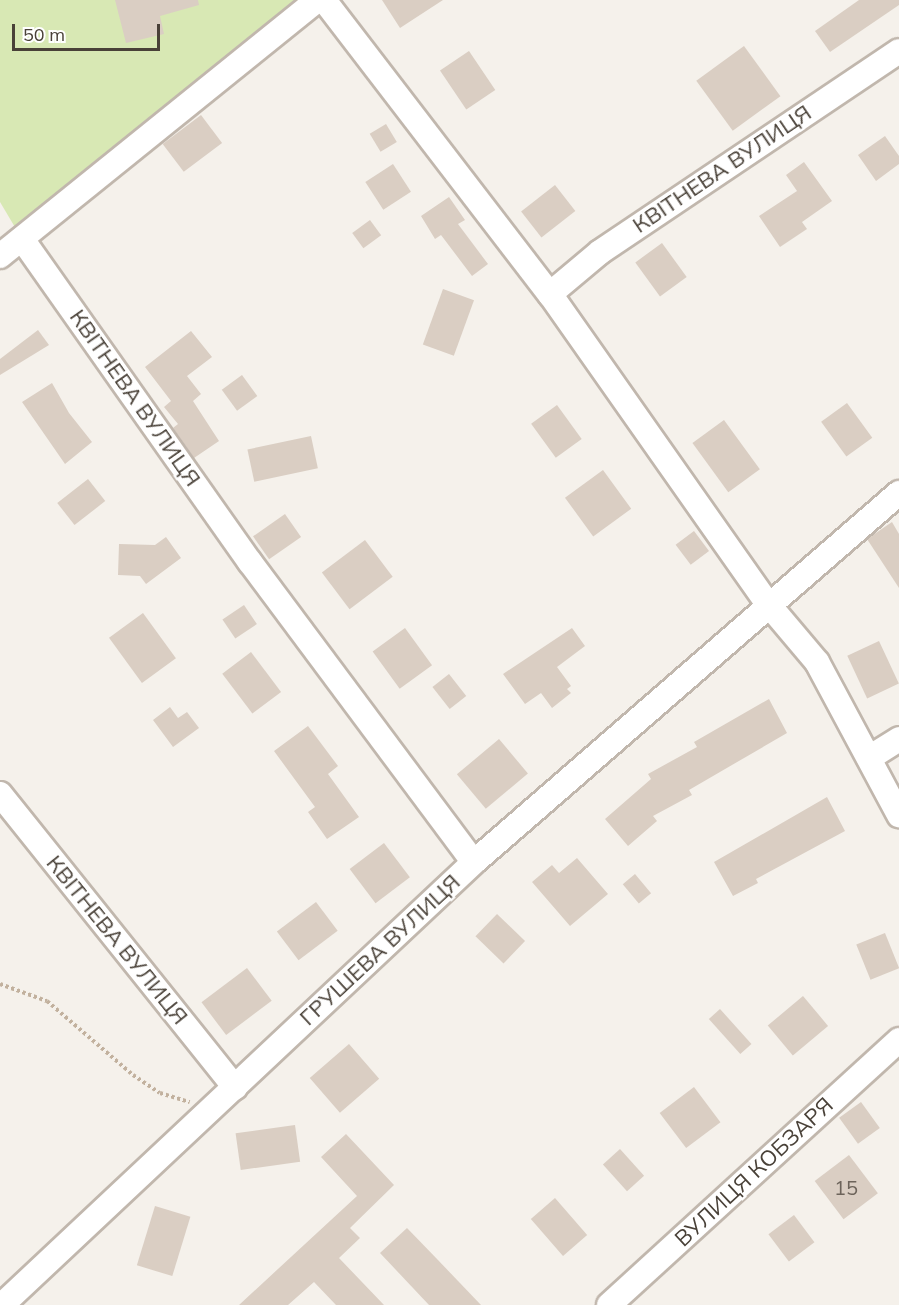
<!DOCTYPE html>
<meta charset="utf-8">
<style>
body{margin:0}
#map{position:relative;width:899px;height:1305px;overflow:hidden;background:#f5f1eb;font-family:Mulish,sans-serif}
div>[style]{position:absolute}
.green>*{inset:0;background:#d8e8b4}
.building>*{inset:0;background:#dacec3;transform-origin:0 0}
.path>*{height:4px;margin-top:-2px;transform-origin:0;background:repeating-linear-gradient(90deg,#c2b19e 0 3px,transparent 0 6px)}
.roads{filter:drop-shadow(2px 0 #c1b7ad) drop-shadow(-2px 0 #c1b7ad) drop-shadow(0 2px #c1b7ad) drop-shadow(0 -2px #c1b7ad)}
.minor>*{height:24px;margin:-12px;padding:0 12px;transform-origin:12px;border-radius:12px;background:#fff}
span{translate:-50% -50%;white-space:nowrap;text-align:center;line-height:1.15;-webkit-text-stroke:4.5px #fff;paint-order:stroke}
.number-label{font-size:20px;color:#6d645b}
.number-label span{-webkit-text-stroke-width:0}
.street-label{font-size:22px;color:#494138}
.scale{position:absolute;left:12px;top:24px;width:148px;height:27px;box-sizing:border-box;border:3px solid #494138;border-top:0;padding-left:8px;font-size:18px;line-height:21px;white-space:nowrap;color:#494138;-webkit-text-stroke:4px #fff;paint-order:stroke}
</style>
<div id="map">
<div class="green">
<i style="clip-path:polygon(0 0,317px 0,22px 239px,0 202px)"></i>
</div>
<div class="building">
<i style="clip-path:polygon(115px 0,198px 0,199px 5px,160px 16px,164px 34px,126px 43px)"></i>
<i style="clip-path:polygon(382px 0,443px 0,400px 28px)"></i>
<i style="clip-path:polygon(859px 0,899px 0,899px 5px,830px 52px,815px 31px)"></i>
<i style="left:744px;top:46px;width:62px;height:59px;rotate:54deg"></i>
<i style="left:469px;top:51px;width:47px;height:35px;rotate:56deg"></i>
<i style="left:201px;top:115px;width:35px;height:48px;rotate:53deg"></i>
<i style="left:386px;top:124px;width:21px;height:19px;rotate:59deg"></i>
<i style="clip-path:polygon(885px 136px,899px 156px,899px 164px,876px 181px,858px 155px)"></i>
<i style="clip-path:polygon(804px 162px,832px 201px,802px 222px,807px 229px,780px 247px,759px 216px,797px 191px,786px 175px)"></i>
<i style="left:393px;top:164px;width:33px;height:33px;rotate:57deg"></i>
<i style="left:555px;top:185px;width:33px;height:43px;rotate:52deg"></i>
<i style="clip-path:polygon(449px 197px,465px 220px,458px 224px,488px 264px,472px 276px,441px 235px,435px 239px,421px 216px)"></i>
<i style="left:370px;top:220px;width:19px;height:22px;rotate:54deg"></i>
<i style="left:662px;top:243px;width:42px;height:33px;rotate:54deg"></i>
<i style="left:443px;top:289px;width:33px;height:59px;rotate:20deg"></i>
<i style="clip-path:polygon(38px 330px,49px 345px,0 375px,0 359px)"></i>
<i style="clip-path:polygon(191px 331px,212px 357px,187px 376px,201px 394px,193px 401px,219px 441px,194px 458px,173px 428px,178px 424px,164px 407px,171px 401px,145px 367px)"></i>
<i style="left:242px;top:375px;width:26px;height:25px;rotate:54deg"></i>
<i style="clip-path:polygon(52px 383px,69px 413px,92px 442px,65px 464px,22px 402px)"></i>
<i style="left:847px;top:403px;width:43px;height:32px;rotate:54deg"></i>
<i style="left:557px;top:405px;width:42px;height:32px;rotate:54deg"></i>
<i style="left:724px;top:420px;width:61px;height:39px;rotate:54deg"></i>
<i style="left:311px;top:436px;width:33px;height:65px;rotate:78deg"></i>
<i style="left:603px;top:470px;width:48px;height:47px;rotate:54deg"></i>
<i style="left:88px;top:479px;width:28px;height:39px;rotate:52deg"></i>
<i style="left:285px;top:514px;width:28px;height:39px;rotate:55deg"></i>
<i style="clip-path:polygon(892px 522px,899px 534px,899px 588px,867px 539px)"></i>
<i style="left:694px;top:531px;width:25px;height:23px;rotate:53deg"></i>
<i style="clip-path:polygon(166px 537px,181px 558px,146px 584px,140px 576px,118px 575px,119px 544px,155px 545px)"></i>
<i style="left:365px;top:540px;width:46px;height:54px;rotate:53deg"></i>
<i style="left:244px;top:605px;width:23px;height:26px;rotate:56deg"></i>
<i style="left:143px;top:613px;width:56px;height:42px;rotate:54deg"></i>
<i style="left:405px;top:628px;width:46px;height:40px;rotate:54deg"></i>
<i style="clip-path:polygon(572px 628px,585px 646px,557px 667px,571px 686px,567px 689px,571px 693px,552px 708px,541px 693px,525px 704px,503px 674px)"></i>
<i style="left:879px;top:641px;width:47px;height:35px;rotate:65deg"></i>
<i style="left:251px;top:652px;width:50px;height:36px;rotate:53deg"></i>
<i style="left:449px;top:674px;width:28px;height:21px;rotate:52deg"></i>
<i style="clip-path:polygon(769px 699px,787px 733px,689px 790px,692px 795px,653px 816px,657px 821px,628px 846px,605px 819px,651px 779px,648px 774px,697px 747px,694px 742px)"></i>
<i style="clip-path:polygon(170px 707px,178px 718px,187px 712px,199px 728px,173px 747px,153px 720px)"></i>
<i style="clip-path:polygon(308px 726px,338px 766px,328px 774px,359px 817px,327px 839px,308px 812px,315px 807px,274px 751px)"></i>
<i style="left:499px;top:739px;width:45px;height:55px;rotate:50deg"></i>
<i style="clip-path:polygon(827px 797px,845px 831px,756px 879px,758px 883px,733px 896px,714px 862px)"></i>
<i style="left:384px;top:843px;width:43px;height:43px;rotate:53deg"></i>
<i style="clip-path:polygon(577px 858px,608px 894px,570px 926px,532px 882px,552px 865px,559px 873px)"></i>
<i style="left:635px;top:874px;width:25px;height:16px;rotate:50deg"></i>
<i style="left:316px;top:902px;width:36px;height:49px;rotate:53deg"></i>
<i style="left:497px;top:914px;width:39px;height:31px;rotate:44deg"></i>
<i style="left:885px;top:933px;width:38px;height:31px;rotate:68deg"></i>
<i style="left:247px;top:968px;width:41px;height:57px;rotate:53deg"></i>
<i style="left:803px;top:996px;width:39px;height:46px;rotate:50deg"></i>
<i style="left:720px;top:1009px;width:47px;height:15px;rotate:48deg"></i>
<i style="left:349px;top:1044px;width:46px;height:52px;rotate:49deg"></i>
<i style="left:694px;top:1087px;width:44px;height:43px;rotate:53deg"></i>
<i style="left:861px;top:1102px;width:32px;height:27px;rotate:54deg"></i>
<i style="left:295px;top:1125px;width:37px;height:60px;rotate:82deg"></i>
<i style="clip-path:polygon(346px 1134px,394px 1185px,350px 1228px,360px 1238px,339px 1258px,384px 1305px,336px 1305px,314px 1282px,288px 1305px,239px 1305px,357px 1196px,321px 1157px)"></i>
<i style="left:620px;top:1149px;width:36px;height:23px;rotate:48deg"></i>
<i style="left:849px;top:1155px;width:48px;height:43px;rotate:53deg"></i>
<i style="left:555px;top:1198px;width:49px;height:32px;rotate:49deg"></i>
<i style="left:155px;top:1206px;width:37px;height:62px;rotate:17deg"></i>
<i style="left:794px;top:1215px;width:34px;height:32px;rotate:53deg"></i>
<i style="clip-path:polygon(407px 1228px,437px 1259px,481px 1305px,429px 1305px,380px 1253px)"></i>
</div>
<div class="path">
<i style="left:0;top:984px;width:50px;rotate:19.9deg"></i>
<i style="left:47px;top:1001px;width:113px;rotate:40.7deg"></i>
<i style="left:133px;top:1075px;width:32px;rotate:34deg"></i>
<i style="left:160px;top:1093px;width:31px;rotate:17deg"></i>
</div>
<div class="roads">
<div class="minor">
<i style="left:324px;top:0;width:371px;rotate:52.5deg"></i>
<i style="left:550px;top:294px;width:379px;rotate:54.9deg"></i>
<i style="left:768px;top:604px;width:76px;rotate:49.8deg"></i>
<i style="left:817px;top:662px;width:174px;rotate:61.8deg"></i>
<i style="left:22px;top:239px;width:395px;rotate:54.8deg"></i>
<i style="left:250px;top:562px;width:374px;rotate:53.3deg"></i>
<i style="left:0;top:256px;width:407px;rotate:-38.9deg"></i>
<i style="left:550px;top:294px;width:65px;rotate:-40deg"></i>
<i style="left:600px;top:252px;width:360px;rotate:-33.9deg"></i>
<i style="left:869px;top:758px;width:36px;rotate:-32deg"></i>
<i style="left:0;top:794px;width:376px;rotate:51.3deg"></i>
<i style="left:2px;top:1305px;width:647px;rotate:-43.18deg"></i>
<i style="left:474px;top:862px;width:563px;rotate:-40.97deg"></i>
<i style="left:609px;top:1305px;width:393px;rotate:-42.4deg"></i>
</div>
</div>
<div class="number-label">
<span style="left:846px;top:1187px">15</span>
</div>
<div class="street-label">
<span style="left:722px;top:169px;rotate:-34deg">КВІТНЕВА ВУЛИЦЯ</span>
<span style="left:135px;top:398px;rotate:55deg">КВІТНЕВА ВУЛИЦЯ</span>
<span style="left:117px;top:940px;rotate:51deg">КВІТНЕВА ВУЛИЦЯ</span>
<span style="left:380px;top:950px;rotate:-43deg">ГРУШЕВА ВУЛИЦЯ</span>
<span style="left:754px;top:1172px;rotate:-43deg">ВУЛИЦЯ КОБЗАРЯ</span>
</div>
<div class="scale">50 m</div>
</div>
